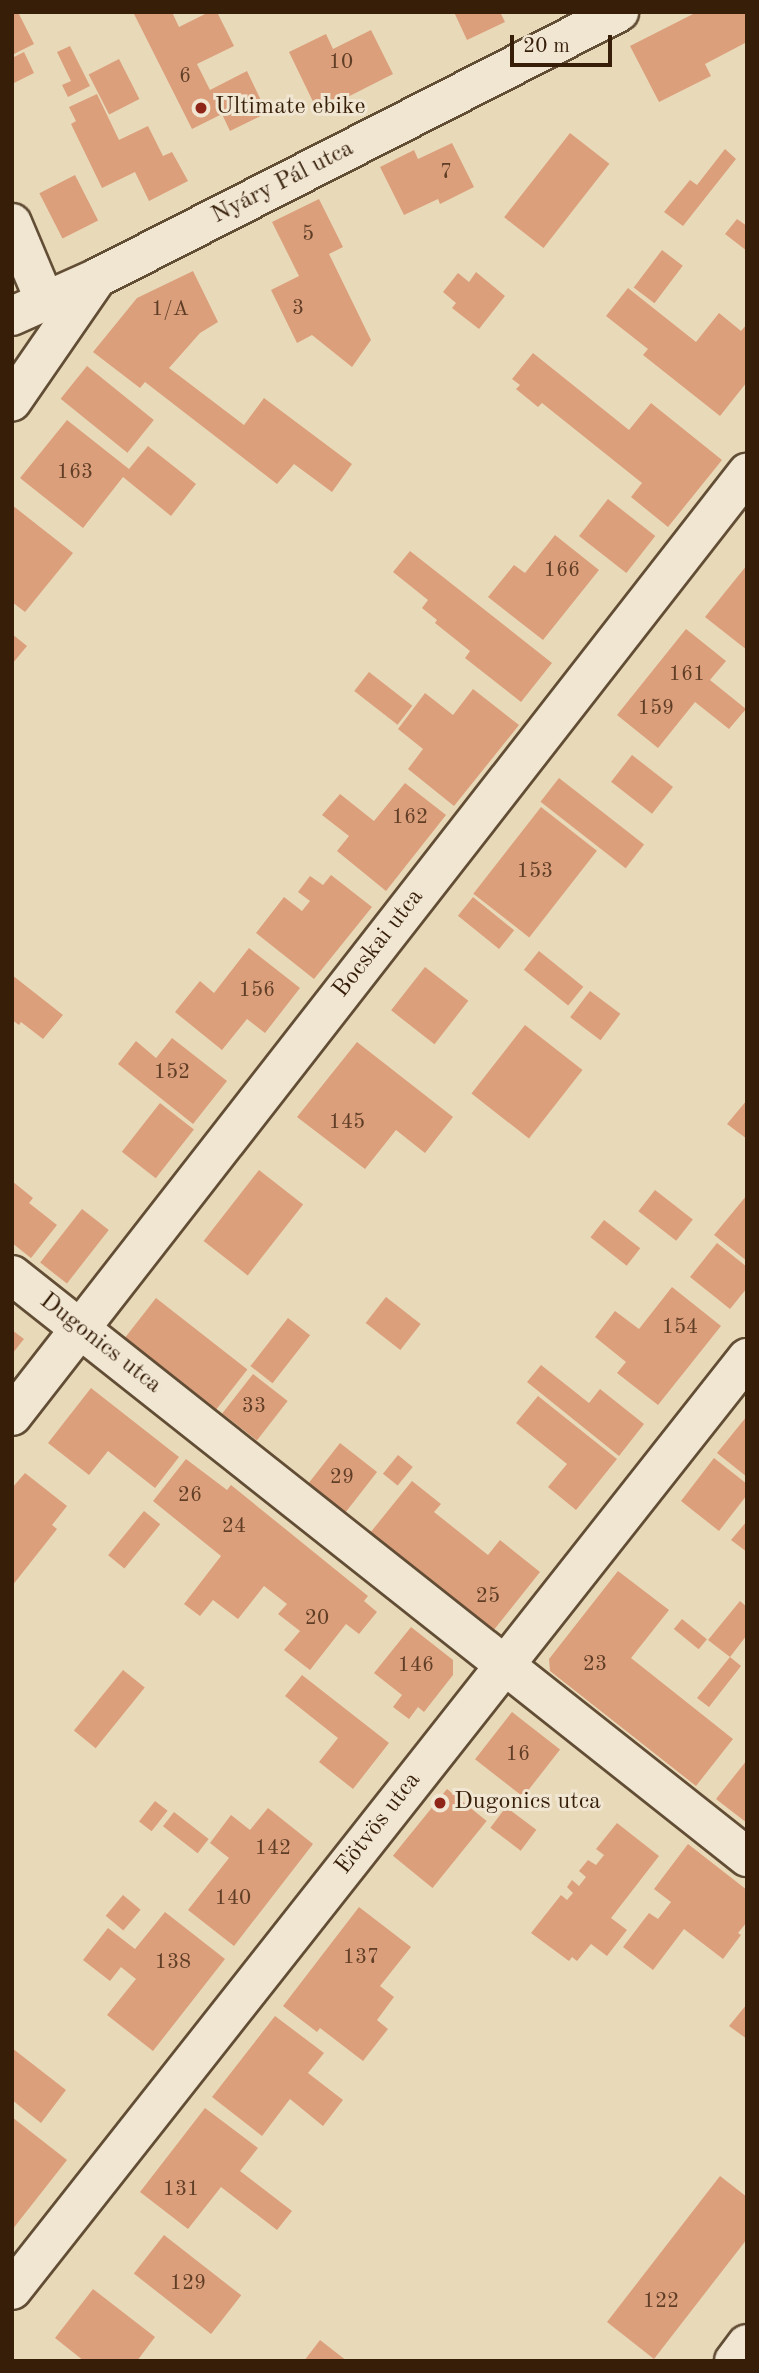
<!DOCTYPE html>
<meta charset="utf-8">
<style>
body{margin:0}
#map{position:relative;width:759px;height:2373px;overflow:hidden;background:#e8d9b9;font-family:"Old Standard TT",serif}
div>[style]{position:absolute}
.building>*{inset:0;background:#dc9f7c;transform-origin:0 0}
.roads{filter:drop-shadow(2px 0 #624d35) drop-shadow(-2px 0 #624d35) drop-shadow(0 2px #624d35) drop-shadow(0 -2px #624d35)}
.minor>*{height:38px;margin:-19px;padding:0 19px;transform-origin:19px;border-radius:19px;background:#f0e6d2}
.dots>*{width:19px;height:19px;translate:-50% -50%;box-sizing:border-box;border:4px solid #f0e6d2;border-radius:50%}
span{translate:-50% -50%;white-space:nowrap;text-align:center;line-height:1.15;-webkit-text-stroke:6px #f0e6d2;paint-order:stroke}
.number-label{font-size:21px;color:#603e26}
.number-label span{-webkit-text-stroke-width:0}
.poi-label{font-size:24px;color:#361e09}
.left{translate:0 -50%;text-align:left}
.street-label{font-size:24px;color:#361e09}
.frame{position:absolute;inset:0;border:14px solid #361e09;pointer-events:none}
.scale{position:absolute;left:510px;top:35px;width:102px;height:32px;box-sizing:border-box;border:4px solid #361e09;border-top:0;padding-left:9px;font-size:21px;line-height:24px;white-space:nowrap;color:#361e09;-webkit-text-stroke:5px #f0e6d2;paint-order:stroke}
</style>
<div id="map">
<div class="building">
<i style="clip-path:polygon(18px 12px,34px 44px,12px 55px,12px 15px)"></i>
<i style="clip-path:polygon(133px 12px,172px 12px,179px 27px,209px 12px,217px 12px,234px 46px,197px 64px,210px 90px,247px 71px,267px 113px,230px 131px,222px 114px,192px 129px)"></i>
<i style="clip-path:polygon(454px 12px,500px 12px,505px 22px,467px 40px)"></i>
<i style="clip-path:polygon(697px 12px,747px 12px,747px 42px,705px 64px,711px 76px,659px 102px,630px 46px)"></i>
<i style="clip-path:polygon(371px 30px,393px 74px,318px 112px,289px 52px,326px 34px,333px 49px)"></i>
<i style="clip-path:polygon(70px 46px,90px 86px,68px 97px,62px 85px,71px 81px,57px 52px)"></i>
<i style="clip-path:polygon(24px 52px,34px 73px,12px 84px,12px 58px)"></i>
<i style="left:119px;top:59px;width:45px;height:34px;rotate:63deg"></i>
<i style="clip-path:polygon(97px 94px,119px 140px,148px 126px,163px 156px,172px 152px,188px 181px,149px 201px,135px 172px,102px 188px,71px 124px,76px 121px,69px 107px)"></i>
<i style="left:570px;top:133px;width:50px;height:107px;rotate:38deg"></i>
<i style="clip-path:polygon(452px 143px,474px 187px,440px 204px,438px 199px,404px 215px,380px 167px,414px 150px,418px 159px)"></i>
<i style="clip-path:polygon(725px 149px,736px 159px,683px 226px,664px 212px,690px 180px,697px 185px)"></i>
<i style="left:75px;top:175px;width:51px;height:40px;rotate:63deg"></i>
<i style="clip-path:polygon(319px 199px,343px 247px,329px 254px,371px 340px,352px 367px,312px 335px,297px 343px,271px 290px,299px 276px,272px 222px)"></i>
<i style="clip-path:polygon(737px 219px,747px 226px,747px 251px,725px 234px)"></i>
<i style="left:662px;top:250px;width:26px;height:47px;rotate:37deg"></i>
<i style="clip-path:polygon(193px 271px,218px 322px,200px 333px,169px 368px,244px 425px,264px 398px,352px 464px,332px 492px,294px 464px,277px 484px,145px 382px,140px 388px,93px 352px,137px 298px)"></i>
<i style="clip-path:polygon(476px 272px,505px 296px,479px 329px,452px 308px,456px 303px,443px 292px,458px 273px,469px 282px)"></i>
<i style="clip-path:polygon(628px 288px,696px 342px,719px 313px,741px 331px,747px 324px,747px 382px,720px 416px,643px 355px,648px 349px,606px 316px)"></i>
<i style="clip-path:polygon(533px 353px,629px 430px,651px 403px,722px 460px,668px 527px,631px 497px,642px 483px,542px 403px,538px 407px,516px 389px,520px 385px,512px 379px)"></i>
<i style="left:87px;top:366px;width:86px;height:42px;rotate:39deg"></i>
<i style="clip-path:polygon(67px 420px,129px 469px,148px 446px,196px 484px,171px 516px,123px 477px,83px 528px,20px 478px)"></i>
<i style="left:608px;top:499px;width:60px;height:47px;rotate:38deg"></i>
<i style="clip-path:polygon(12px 505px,73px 553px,25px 612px,12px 602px)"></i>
<i style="clip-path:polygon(555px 535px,599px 570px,543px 640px,488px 597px,514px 565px,525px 573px)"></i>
<i style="clip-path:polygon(410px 551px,552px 663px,521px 702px,465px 658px,470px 651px,435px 623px,437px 620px,422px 608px,428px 600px,393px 572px)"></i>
<i style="clip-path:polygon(747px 565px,747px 650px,705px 617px)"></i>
<i style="clip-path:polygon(686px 629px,726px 661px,710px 680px,746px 709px,729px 729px,695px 702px,658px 748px,617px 715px)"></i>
<i style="clip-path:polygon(12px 634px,27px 646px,12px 664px)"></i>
<i style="left:369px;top:672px;width:55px;height:24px;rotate:38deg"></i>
<i style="clip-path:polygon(473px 689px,519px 725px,454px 806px,408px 769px,423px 749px,398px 729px,425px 693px,453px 715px)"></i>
<i style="left:632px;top:755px;width:52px;height:34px;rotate:38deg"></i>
<i style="left:559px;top:778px;width:108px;height:30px;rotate:38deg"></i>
<i style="clip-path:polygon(405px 783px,446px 815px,386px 891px,337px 851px,349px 836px,322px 815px,340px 794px,374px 821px)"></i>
<i style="left:541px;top:807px;width:71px;height:110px;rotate:38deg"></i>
<i style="clip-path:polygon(331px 875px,372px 907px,314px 979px,256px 933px,284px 897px,302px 911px,310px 901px,298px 892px,310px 876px,323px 885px)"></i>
<i style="left:473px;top:897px;width:53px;height:24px;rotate:39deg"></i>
<i style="clip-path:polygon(249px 948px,300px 988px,265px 1033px,247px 1019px,222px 1050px,175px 1012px,200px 981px,214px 993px)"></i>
<i style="left:539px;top:951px;width:57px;height:24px;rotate:39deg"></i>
<i style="left:425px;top:967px;width:55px;height:55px;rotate:38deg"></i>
<i style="clip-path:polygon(12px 975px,63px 1015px,43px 1039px,21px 1022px,19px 1025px,12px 1020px)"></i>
<i style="left:590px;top:991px;width:38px;height:33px;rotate:37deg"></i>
<i style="left:525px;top:1025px;width:73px;height:87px;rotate:38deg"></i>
<i style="clip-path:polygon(172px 1038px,227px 1081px,193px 1124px,118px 1064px,136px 1041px,156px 1058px)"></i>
<i style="clip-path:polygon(357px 1042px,453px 1117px,425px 1153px,396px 1130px,365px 1169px,297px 1117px)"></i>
<i style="clip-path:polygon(747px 1100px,747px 1139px,727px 1124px)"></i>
<i style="left:160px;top:1103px;width:43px;height:62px;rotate:38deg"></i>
<i style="left:259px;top:1170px;width:56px;height:90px;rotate:38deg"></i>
<i style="clip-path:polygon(12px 1181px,33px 1198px,29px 1203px,57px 1225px,31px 1258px,12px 1243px)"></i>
<i style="left:655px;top:1190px;width:48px;height:27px;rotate:38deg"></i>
<i style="clip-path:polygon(747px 1195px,747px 1261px,714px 1235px)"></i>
<i style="left:82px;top:1209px;width:34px;height:68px;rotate:38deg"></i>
<i style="left:604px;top:1220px;width:46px;height:22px;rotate:38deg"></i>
<i style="clip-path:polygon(717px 1243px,747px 1267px,747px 1288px,730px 1309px,690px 1277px)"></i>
<i style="clip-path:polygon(672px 1287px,721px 1326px,658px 1405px,617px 1373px,626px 1362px,595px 1337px,615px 1311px,639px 1329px)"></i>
<i style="left:386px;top:1297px;width:44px;height:33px;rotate:38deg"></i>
<i style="left:156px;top:1298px;width:116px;height:52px;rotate:38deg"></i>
<i style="left:288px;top:1318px;width:28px;height:61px;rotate:38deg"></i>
<i style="clip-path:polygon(12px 1330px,24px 1339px,12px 1354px)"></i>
<i style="clip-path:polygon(541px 1365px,589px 1403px,600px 1389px,644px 1424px,619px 1456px,527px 1382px)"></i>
<i style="left:253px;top:1374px;width:44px;height:50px;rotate:38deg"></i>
<i style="clip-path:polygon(91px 1388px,179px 1457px,155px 1488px,108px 1451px,89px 1475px,48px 1443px)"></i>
<i style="clip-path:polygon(538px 1396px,617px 1459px,576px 1510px,548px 1487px,567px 1464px,516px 1423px)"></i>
<i style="clip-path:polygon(747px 1416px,747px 1477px,717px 1453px)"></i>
<i style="left:340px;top:1443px;width:47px;height:52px;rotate:38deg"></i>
<i style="left:398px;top:1455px;width:19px;height:24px;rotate:39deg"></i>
<i style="clip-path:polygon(714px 1458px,747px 1484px,747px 1495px,719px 1531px,681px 1501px)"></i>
<i style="clip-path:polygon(186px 1459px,227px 1490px,231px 1485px,368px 1596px,364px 1601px,377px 1612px,359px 1634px,346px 1624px,310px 1670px,284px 1650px,300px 1631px,278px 1614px,287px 1604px,264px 1586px,238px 1619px,213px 1600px,200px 1616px,184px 1604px,221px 1556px,153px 1501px)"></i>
<i style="clip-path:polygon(25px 1473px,67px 1506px,52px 1525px,57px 1529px,12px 1586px,12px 1488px)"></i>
<i style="clip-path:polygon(412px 1481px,441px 1504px,434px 1512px,488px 1555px,500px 1540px,540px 1572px,493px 1631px,370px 1533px)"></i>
<i style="left:144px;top:1511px;width:21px;height:57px;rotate:39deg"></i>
<i style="clip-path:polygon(747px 1521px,747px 1552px,731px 1540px)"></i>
<i style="clip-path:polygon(618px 1571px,669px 1610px,631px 1658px,733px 1739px,696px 1786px,550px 1671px,549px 1659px)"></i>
<i style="clip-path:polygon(740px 1601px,747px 1607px,747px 1635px,730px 1657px,741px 1666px,709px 1707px,697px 1698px,730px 1657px,708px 1640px)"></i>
<i style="left:682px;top:1619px;width:32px;height:13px;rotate:39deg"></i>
<i style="clip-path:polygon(411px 1627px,453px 1660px,453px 1675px,424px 1712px,418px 1707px,409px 1719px,393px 1707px,402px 1695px,374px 1673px)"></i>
<i style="left:123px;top:1670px;width:28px;height:78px;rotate:39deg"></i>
<i style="clip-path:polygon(302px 1675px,389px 1743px,353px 1789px,319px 1762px,338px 1738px,285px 1696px)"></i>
<i style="left:512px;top:1712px;width:61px;height:60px;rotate:38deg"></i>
<i style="clip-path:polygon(747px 1760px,747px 1823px,716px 1799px)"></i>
<i style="left:447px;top:1789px;width:51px;height:86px;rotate:39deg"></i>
<i style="left:155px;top:1801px;width:16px;height:26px;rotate:38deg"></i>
<i style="left:506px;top:1807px;width:38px;height:26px;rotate:37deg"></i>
<i style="clip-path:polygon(268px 1808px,313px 1844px,234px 1946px,188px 1910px,229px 1858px,210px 1843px,231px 1815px,250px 1830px)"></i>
<i style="left:174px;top:1812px;width:44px;height:18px;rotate:38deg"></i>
<i style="clip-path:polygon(617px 1823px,659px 1856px,611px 1918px,627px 1930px,607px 1956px,591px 1944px,577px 1961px,572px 1957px,569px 1961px,531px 1933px,561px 1895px,567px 1900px,573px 1893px,567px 1887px,572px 1880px,579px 1886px,586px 1877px,579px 1871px,588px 1860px,596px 1865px,604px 1855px,596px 1849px)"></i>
<i style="clip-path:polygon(688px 1844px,747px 1890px,747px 1922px,738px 1933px,741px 1935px,723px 1959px,684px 1929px,653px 1970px,623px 1947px,649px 1913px,658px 1919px,671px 1902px,654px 1889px)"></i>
<i style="left:123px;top:1895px;width:23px;height:27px;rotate:40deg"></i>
<i style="clip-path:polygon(359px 1907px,411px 1947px,380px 1986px,394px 1997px,377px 2020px,388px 2029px,363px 2061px,320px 2028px,317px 2032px,283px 2006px)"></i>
<i style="clip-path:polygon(165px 1912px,225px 1959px,153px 2051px,107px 2015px,136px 1979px,121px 1967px,110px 1981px,83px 1960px,108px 1928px,135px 1949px)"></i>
<i style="clip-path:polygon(747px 2004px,747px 2039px,729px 2026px)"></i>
<i style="clip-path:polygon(275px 2016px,324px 2053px,308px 2073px,343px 2100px,323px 2126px,290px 2099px,262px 2136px,212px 2097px)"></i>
<i style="clip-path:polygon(12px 2048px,66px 2090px,41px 2123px,12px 2100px)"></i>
<i style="clip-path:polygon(205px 2108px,258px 2148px,240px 2171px,292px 2211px,277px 2230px,221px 2187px,188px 2229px,140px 2192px)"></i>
<i style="clip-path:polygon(12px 2117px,67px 2160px,12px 2230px)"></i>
<i style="clip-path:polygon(720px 2176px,747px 2197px,747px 2239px,654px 2359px,607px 2322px)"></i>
<i style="left:164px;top:2235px;width:98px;height:49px;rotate:38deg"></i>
<i style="clip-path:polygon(93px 2289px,155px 2337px,137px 2361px,84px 2361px,55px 2338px)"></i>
<i style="clip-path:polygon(320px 2340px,347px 2361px,304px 2361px)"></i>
</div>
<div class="roads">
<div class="minor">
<i style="left:12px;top:223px;width:85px;rotate:67.1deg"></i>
<i style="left:97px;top:278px;width:586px;rotate:-27deg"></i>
<i style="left:12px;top:316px;width:93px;rotate:-24.1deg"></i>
<i style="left:97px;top:278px;width:150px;rotate:124.6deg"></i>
<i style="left:12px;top:1275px;width:938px;rotate:38.37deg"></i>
<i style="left:12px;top:1416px;width:1196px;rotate:-52.07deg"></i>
<i style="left:12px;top:2290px;width:1187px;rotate:-51.74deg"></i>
<i style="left:734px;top:2361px;width:21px;rotate:-53deg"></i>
</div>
</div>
<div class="dots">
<i style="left:201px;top:108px;background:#8f2418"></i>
<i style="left:440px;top:1803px;background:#8f2418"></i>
</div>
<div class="number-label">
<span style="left:341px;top:63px">10</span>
<span style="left:185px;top:77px">6</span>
<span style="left:446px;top:173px">7</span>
<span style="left:308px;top:235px">5</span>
<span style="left:298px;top:309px">3</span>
<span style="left:170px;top:310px">1/A</span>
<span style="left:75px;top:473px">163</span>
<span style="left:562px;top:571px">166</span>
<span style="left:687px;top:675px">161</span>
<span style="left:656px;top:709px">159</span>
<span style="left:410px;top:818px">162</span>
<span style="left:535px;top:872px">153</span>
<span style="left:257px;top:991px">156</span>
<span style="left:172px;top:1073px">152</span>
<span style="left:347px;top:1123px">145</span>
<span style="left:680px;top:1328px">154</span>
<span style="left:254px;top:1407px">33</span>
<span style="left:342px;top:1478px">29</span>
<span style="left:190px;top:1496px">26</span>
<span style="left:234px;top:1527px">24</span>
<span style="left:488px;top:1597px">25</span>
<span style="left:317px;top:1619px">20</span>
<span style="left:595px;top:1665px">23</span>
<span style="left:416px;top:1666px">146</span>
<span style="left:518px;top:1755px">16</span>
<span style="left:273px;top:1849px">142</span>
<span style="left:233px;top:1899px">140</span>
<span style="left:361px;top:1958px">137</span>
<span style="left:173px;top:1963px">138</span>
<span style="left:181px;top:2190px">131</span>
<span style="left:188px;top:2284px">129</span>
<span style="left:661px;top:2302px">122</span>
</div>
<div class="poi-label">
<span class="left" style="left:215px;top:108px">Ultimate ebike</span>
<span class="left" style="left:454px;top:1803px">Dugonics utca</span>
</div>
<div class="street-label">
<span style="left:283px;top:183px;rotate:-27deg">Nyáry Pál utca</span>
<span style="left:379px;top:944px;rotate:-52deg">Bocskai utca</span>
<span style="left:100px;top:1344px;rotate:38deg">Dugonics utca</span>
<span style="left:379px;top:1824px;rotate:-52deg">Eötvös utca</span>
</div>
<div class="frame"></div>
<div class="scale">20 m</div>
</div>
